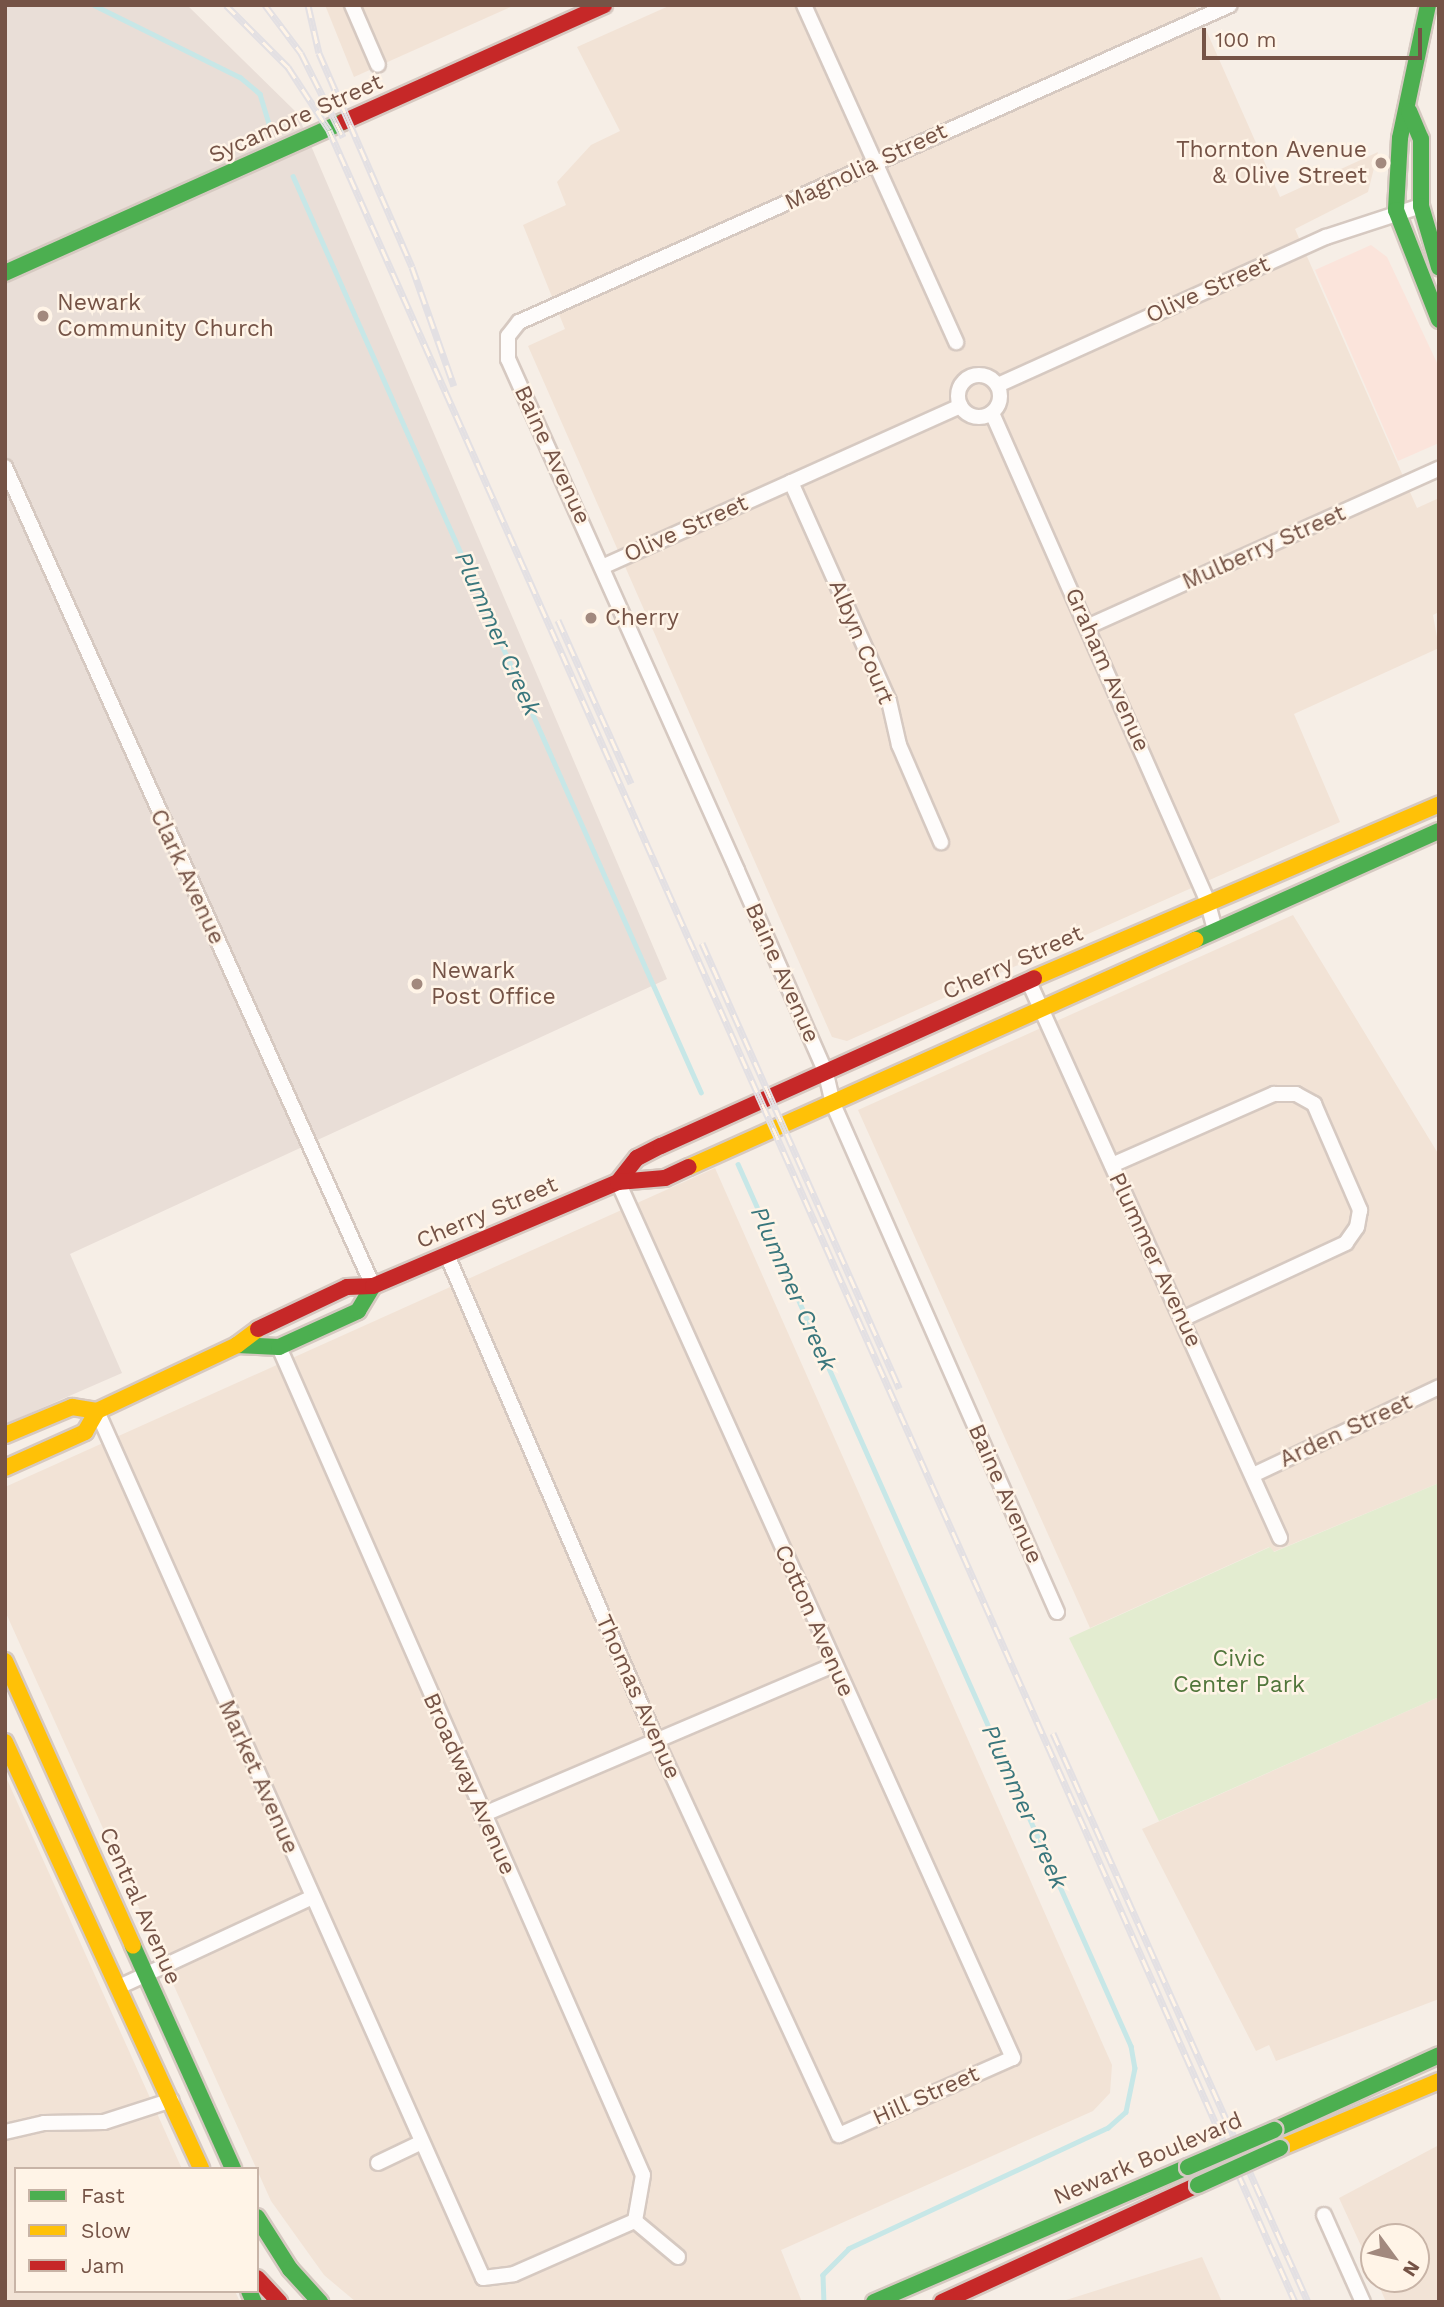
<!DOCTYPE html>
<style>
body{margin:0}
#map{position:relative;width:1444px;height:2307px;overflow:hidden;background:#f6eee6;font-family:"Work Sans",sans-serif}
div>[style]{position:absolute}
.residential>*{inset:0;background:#f2e3d6}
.commercial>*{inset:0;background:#fbe4db}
.industrial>*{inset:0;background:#e9ded7}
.green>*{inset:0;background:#e3ecd0}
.stream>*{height:4.5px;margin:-2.25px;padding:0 2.25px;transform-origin:2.25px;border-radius:2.25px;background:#c7e7e7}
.roads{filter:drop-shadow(2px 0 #d6c9c1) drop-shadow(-2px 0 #d6c9c1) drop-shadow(0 2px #d6c9c1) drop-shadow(0 -2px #d6c9c1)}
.street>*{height:14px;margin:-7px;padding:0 7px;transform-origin:7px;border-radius:7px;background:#fefcfb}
.street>.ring{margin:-7px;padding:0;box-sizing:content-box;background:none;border:14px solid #fefcfb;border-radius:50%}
.fast>*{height:16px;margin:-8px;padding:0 8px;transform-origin:8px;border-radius:8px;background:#4caf50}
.slow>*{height:16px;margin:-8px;padding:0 8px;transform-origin:8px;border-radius:8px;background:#ffc107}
.jam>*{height:16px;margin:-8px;padding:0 8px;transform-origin:8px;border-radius:8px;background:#c62828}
.rail>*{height:7px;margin-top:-3.5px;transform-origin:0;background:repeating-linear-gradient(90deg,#fff4e7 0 13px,#e3e0e3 0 26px);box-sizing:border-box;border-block:2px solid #e3e0e3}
.bridges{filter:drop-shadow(2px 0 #d5c9c3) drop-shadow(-2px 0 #d5c9c3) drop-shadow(0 2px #d5c9c3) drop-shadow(0 -2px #d5c9c3)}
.fast-bridge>*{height:16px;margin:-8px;padding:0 8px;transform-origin:8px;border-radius:8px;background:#4caf50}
.dots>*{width:19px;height:19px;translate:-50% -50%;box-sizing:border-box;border:4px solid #fff4e7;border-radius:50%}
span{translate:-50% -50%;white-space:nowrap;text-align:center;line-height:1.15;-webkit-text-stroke:5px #fff4e7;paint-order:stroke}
.street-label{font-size:23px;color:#755346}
.poi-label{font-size:23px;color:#755346}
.right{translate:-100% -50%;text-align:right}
.left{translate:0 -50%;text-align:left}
.park-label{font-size:23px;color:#51763b}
.water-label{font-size:24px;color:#39767c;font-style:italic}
.frame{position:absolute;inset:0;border:7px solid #755346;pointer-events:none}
.legend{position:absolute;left:14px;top:2167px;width:245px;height:126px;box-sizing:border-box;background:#fff4e7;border:2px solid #c8b4a7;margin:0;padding:9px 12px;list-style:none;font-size:21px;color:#755346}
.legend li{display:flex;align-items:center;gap:14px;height:35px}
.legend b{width:35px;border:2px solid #c8b4a7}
.north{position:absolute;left:1360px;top:2223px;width:70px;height:70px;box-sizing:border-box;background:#fff4e7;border:2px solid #c8b4a7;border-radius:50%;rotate:123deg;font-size:19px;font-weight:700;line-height:28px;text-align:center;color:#755346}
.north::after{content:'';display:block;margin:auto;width:24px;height:32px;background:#a2897e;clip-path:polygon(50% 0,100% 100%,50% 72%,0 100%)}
.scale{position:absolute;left:1202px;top:28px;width:220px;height:32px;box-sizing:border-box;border:4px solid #755346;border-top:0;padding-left:9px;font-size:21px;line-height:24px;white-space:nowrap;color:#755346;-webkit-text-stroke:5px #fff4e7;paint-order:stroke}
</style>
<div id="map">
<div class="residential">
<i style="clip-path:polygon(325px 5px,515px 5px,354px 77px)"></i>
<i style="clip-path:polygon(671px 5px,1195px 5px,1280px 197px,1378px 152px,1368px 192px,1295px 229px,1417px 508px,1439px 498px,1439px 612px,1433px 615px,1439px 648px,1294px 714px,1340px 822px,847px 1041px,832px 1037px,528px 346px,565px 329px,523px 225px,566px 205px,557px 182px,591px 145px,620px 131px,577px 47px)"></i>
<i style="clip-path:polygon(1293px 915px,1439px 1155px,1439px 1483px,1273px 1552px,1269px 1547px,1090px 1628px,858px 1110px)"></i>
<i style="clip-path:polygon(715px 1168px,1112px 2065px,1110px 2093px,1093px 2111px,781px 2250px,802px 2302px,356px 2302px,324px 2275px,271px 2201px,5px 1611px,5px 1487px)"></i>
<i style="clip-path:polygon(1439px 1697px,1439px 1999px,1276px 2061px,1269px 2045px,1256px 2051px,1142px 1829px)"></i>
<i style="clip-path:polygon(5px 1775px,182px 2169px,16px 2169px,16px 2291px,235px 2291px,240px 2302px,5px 2302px)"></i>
<i style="clip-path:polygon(1439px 2145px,1439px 2302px,1386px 2302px,1376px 2279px,1416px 2279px,1416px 2237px,1374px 2237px,1374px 2274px,1339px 2198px)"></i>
<i style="clip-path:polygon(1202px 2257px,1222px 2302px,1060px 2302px)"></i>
</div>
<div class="commercial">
<i style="clip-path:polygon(1371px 245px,1387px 257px,1439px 367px,1439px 443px,1398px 461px,1315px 270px)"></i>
</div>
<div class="industrial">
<i style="clip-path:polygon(5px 5px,187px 5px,297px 113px,667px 979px,70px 1254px,122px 1373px,5px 1424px)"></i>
</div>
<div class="green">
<i style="clip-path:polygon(1439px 1483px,1439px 1697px,1159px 1821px,1069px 1638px,1270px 1547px,1274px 1552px)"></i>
</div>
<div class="stream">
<i style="left:94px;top:5px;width:163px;rotate:26.3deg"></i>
<i style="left:240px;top:77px;width:26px;rotate:40deg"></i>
<i style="left:260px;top:94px;width:31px;rotate:73deg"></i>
<i style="left:293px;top:176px;width:1003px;rotate:65.99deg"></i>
<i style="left:738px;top:1164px;width:966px;rotate:65.98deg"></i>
<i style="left:1131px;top:2046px;width:22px;rotate:80deg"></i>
<i style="left:1135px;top:2068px;width:45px;rotate:101.6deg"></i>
<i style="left:1126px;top:2112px;width:24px;rotate:138deg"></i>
<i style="left:1108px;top:2128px;width:286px;rotate:155deg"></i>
<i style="left:849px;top:2249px;width:37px;rotate:135deg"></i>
<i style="left:823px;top:2275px;width:27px;rotate:88deg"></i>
</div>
<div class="roads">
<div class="street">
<i style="left:352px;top:5px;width:65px;rotate:66.6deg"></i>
<i style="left:804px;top:5px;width:370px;rotate:65.7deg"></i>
<i class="ring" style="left:958px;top:375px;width:28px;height:28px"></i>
<i style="left:998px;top:385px;width:360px;rotate:-24.3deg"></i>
<i style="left:1326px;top:237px;width:100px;rotate:-18.1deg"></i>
<i style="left:992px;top:413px;width:532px;rotate:66.18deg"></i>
<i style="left:1207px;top:900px;width:31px;rotate:75deg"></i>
<i style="left:5px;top:467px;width:898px;rotate:65.8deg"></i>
<i style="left:791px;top:482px;width:240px;rotate:65.9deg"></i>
<i style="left:889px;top:701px;width:45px;rotate:77.2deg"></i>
<i style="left:899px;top:745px;width:106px;rotate:66.6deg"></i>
<i style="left:602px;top:567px;width:393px;rotate:-24.2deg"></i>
<i style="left:1089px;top:626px;width:384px;rotate:-24.2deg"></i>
<i style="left:1029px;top:982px;width:610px;rotate:65.7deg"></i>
<i style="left:1112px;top:1165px;width:177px;rotate:-23.7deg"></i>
<i style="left:1274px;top:1094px;width:22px"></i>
<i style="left:1296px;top:1094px;width:21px;rotate:29deg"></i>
<i style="left:1314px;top:1104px;width:116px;rotate:66.5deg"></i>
<i style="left:1360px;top:1210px;width:17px;rotate:100deg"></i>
<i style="left:1357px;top:1227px;width:19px;rotate:125deg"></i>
<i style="left:1346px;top:1243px;width:181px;rotate:155.1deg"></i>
<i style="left:447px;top:1255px;width:530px;rotate:66.67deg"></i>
<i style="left:657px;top:1742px;width:433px;rotate:65.2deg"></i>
<i style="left:839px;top:2135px;width:190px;rotate:-23.9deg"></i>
<i style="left:1013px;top:2058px;width:961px;rotate:-114.27deg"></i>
<i style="left:279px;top:1347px;width:904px;rotate:66.27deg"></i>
<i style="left:643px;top:2175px;width:47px;rotate:99.9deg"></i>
<i style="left:97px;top:1411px;width:949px;rotate:66deg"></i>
<i style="left:483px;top:2278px;width:31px;rotate:-7deg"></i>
<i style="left:514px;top:2274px;width:132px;rotate:-23.7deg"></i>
<i style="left:1253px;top:1475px;width:206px;rotate:-25.3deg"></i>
<i style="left:1057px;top:1612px;width:555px;rotate:-113.79deg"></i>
<i style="left:833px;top:1104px;width:32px;rotate:-103deg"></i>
<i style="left:826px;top:1073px;width:222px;rotate:-113.7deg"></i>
<i style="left:737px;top:870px;width:560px;rotate:-114.14deg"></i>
<i style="left:508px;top:359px;width:23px;rotate:-90deg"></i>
<i style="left:508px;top:336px;width:18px;rotate:-52deg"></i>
<i style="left:519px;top:322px;width:778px;rotate:-24.03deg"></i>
<i style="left:482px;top:1815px;width:382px;rotate:-23.1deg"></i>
<i style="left:121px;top:1986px;width:209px;rotate:-24.9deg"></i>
<i style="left:5px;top:2132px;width:40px;rotate:-13deg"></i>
<i style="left:44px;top:2123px;width:60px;rotate:-1deg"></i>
<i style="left:104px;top:2122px;width:71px;rotate:-17.9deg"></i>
<i style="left:378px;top:2163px;width:47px;rotate:-25.5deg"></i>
<i style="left:1324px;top:2215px;width:95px;rotate:65.9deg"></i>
<i style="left:635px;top:2221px;width:56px;rotate:39.9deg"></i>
</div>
<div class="fast">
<i style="left:1428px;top:5px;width:136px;rotate:101.9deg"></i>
<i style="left:1400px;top:138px;width:72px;rotate:93.2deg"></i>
<i style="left:1396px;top:210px;width:118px;rotate:68.6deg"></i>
<i style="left:1409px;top:111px;width:30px;rotate:67deg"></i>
<i style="left:1421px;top:139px;width:67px;rotate:90deg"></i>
<i style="left:1421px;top:206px;width:64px;rotate:73.6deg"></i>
<i style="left:5px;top:273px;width:370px;rotate:-24.1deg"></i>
<i style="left:1195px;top:940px;width:267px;rotate:-24.1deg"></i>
<i style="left:237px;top:1345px;width:42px;rotate:2.7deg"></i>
<i style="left:279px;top:1347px;width:87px;rotate:-24.5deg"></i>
<i style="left:358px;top:1311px;width:29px;rotate:-59deg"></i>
<i style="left:133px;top:1946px;width:244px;rotate:65.8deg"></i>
<i style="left:1274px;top:2130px;width:181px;rotate:-24.4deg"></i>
<i style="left:257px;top:2217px;width:62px;rotate:57.6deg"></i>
<i style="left:290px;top:2269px;width:45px;rotate:47.7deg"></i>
<i style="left:249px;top:2291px;width:12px;rotate:66deg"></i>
<i style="left:874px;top:2302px;width:342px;rotate:-23.3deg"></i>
</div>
<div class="slow">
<i style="left:1034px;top:978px;width:441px;rotate:-23.2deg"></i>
<i style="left:689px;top:1167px;width:555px;rotate:-24.16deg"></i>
<i style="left:5px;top:1435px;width:73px;rotate:-22.7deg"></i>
<i style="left:72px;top:1407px;width:25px;rotate:9deg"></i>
<i style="left:97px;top:1411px;width:155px;rotate:-25.2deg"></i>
<i style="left:237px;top:1345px;width:26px;rotate:-37deg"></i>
<i style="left:5px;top:1468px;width:88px;rotate:-24.2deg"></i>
<i style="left:85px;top:1432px;width:24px;rotate:-60deg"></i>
<i style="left:5px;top:1661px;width:312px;rotate:65.8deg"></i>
<i style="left:5px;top:1742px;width:470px;rotate:65.3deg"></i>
<i style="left:1280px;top:2148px;width:173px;rotate:-22.8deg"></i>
</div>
<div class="jam">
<i style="left:343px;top:122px;width:286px;rotate:-24.1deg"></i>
<i style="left:618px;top:1182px;width:31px;rotate:-52deg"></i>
<i style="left:637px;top:1158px;width:27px;rotate:-27deg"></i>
<i style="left:661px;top:1146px;width:409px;rotate:-24.2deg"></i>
<i style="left:258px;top:1329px;width:98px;rotate:-25.3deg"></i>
<i style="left:347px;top:1287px;width:26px;rotate:-2deg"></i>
<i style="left:373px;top:1286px;width:266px;rotate:-23deg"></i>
<i style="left:618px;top:1182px;width:47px;rotate:-4.9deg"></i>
<i style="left:665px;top:1178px;width:26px;rotate:-25deg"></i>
<i style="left:257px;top:2278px;width:33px;rotate:47deg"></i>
<i style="left:942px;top:2302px;width:281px;rotate:-24.6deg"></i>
</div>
</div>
<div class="rail">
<i style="left:226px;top:5px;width:88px;rotate:45deg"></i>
<i style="left:288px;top:67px;width:75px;rotate:56.9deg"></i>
<i style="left:329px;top:130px;width:2377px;rotate:66.02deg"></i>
<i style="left:265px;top:5px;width:60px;rotate:53.1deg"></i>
<i style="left:301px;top:53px;width:94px;rotate:63.4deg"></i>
<i style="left:308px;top:5px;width:49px;rotate:77.1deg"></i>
<i style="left:319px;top:53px;width:233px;rotate:66.5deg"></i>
<i style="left:412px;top:267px;width:126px;rotate:70.6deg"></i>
<i style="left:558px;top:620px;width:179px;rotate:65.9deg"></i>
<i style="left:702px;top:943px;width:487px;rotate:66.1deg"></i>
<i style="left:1053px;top:1733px;width:624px;rotate:65.86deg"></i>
</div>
<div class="bridges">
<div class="fast-bridge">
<i style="left:1188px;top:2167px;width:94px;rotate:-23.3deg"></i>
<i style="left:1198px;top:2185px;width:90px;rotate:-24.3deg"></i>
</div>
</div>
<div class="dots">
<i style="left:1381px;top:163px;background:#a2897e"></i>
<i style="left:43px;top:316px;background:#a2897e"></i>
<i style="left:591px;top:618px;background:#a2897e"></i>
<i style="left:417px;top:984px;background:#a2897e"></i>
</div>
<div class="street-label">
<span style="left:296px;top:119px;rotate:-24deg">Sycamore Street</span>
<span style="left:866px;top:167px;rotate:-25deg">Magnolia Street</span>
<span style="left:1208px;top:290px;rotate:-24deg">Olive Street</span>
<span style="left:552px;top:455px;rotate:65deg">Baine Avenue</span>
<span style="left:686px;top:529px;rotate:-24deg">Olive Street</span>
<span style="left:1264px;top:548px;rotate:-24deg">Mulberry Street</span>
<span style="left:861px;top:642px;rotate:67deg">Albyn Court</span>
<span style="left:1107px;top:670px;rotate:66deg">Graham Avenue</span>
<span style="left:187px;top:877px;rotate:65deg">Clark Avenue</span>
<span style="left:1013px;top:963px;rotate:-24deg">Cherry Street</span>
<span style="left:782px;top:973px;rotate:66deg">Baine Avenue</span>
<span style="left:487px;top:1213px;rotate:-23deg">Cherry Street</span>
<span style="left:1155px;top:1260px;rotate:65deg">Plummer Avenue</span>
<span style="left:1346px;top:1431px;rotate:-25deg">Arden Street</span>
<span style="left:1005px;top:1494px;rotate:66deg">Baine Avenue</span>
<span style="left:814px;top:1621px;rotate:66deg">Cotton Avenue</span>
<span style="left:638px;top:1697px;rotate:66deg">Thomas Avenue</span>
<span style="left:258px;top:1777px;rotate:66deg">Market Avenue</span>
<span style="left:469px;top:1784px;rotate:66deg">Broadway Avenue</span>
<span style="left:140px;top:1906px;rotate:66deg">Central Avenue</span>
<span style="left:926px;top:2096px;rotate:-24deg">Hill Street</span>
<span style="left:1148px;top:2159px;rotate:-23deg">Newark Boulevard</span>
</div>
<div class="poi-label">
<span class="right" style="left:1367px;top:163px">Thornton Avenue<br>&amp; Olive Street</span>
<span class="left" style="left:57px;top:316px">Newark<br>Community Church</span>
<span class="left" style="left:605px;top:618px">Cherry</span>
<span class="left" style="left:431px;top:984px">Newark<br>Post Office</span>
</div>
<div class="park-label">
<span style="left:1239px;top:1672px">Civic<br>Center Park</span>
</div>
<div class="water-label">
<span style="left:497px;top:634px;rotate:66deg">Plummer Creek</span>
<span style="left:793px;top:1289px;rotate:66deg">Plummer Creek</span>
<span style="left:1024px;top:1807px;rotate:66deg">Plummer Creek</span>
</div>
<div class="frame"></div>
<ul class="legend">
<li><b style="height:9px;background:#4caf50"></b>Fast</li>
<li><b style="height:9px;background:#ffc107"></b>Slow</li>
<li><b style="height:9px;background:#c62828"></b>Jam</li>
</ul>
<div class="north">N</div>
<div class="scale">100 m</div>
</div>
